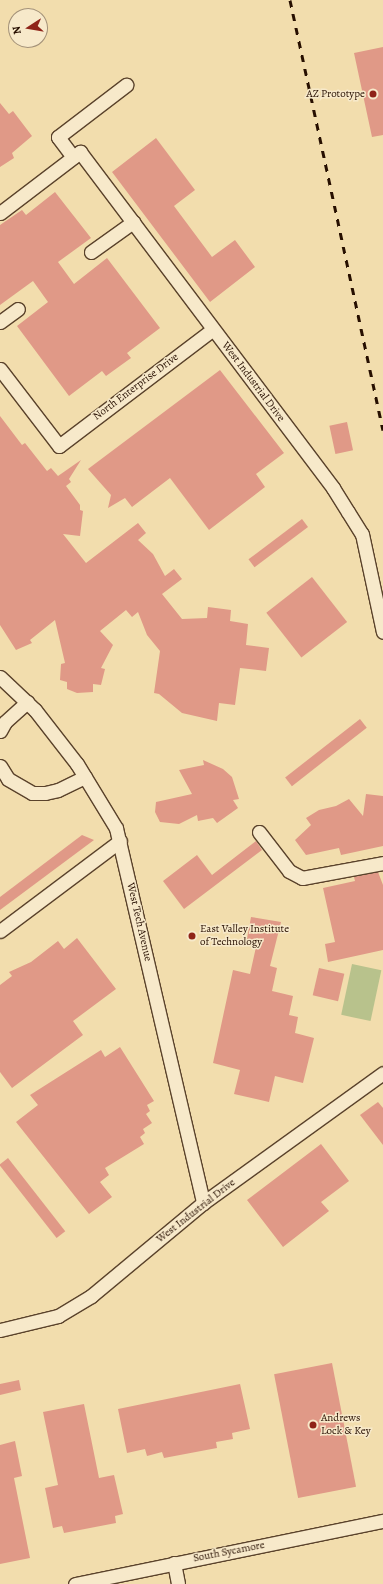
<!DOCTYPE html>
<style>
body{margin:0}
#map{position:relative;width:383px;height:1584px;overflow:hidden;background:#f2ddad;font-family:Alegreya,serif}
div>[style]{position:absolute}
.green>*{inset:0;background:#b8c28c;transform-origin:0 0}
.building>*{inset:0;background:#e09987;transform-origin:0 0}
.roads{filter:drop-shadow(1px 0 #5a422b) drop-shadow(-1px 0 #5a422b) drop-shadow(0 1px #5a422b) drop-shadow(0 -1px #5a422b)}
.minor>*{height:13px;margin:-6.5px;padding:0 6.5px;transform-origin:6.5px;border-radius:6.5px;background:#f7e9ca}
.rail>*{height:3px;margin-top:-1.5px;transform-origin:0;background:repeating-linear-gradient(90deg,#270f00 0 7px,transparent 0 14px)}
.dots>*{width:11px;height:11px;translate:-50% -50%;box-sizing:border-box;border:2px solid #f7e9ca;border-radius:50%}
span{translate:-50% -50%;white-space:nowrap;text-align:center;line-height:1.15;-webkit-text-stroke:3px #f7e9ca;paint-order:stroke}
.poi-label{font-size:11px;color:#270f00}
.right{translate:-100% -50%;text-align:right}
.left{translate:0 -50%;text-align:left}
.street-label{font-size:11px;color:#270f00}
.north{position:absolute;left:8px;top:8px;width:40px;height:40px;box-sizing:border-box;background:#f7e9ca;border:1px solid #a49279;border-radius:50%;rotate:258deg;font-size:11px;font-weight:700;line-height:16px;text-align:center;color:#270f00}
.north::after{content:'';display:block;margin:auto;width:14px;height:18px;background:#8f2418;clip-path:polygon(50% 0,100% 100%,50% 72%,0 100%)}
</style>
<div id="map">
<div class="green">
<i style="left:352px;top:964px;width:30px;height:52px;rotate:12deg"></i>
</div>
<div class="building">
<i style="clip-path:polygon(383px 47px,383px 135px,372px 137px,354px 53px)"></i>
<i style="clip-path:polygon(0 103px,9px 114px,13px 111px,32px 136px,12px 153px,14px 158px,0 167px)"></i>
<i style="clip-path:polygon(156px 138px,195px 190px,174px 206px,212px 257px,235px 240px,255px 267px,210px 302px,112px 172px)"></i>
<i style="clip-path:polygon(55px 192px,91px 238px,58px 262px,74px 284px,107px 258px,160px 328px,127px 353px,131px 358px,106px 376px,102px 371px,69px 396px,17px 326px,48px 302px,33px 281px,0 305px,0 225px,22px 210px,26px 215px)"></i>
<i style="clip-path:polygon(220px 370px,284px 453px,256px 474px,265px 487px,209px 530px,170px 478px,132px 507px,125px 498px,108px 508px,111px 495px,88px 469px)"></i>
<i style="clip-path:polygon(0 416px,22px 445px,25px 443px,47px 471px,51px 468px,58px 476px,81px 460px,69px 479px,71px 482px,66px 486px,80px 505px,80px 510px,83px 511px,80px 536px,63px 534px,86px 563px,138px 523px,146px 533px,138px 540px,153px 554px,165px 576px,174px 569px,182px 579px,162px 594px,182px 619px,207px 618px,208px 607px,231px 610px,230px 621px,248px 624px,246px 645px,269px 648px,266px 671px,240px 668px,235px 705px,219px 703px,217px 721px,182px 713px,159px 694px,154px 693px,160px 651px,147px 635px,138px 612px,132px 617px,126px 610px,100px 631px,113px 645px,101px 668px,105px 669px,101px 685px,93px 684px,93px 692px,77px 693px,67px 689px,67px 682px,60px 680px,61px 664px,65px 663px,55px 620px,30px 640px,32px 643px,16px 650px,0 625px)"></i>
<i style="left:347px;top:422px;width:29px;height:18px;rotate:78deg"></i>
<i style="left:302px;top:519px;width:10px;height:67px;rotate:53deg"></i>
<i style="left:312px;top:577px;width:57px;height:58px;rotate:52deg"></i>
<i style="left:360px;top:719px;width:11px;height:95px;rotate:52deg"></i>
<i style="clip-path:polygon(203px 760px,223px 769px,232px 777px,239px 799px,233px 800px,238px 808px,217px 823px,213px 818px,198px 821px,197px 815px,179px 824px,160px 822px,155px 812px,156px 802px,192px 794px,179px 770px,204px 765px)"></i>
<i style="clip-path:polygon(366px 794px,383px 796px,383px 846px,341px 855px,339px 848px,306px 855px,295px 840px,311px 825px,306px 818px,319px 810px,336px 806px,349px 799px,363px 816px)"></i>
<i style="clip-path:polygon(82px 835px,94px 840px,0 910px,0 897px)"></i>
<i style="clip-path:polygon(256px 841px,262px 850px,184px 909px,163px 881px,197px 855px,212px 875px)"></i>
<i style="clip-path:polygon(378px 872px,383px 885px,383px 950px,328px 962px,325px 944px,335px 942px,323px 888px,355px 881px,354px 877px)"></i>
<i style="clip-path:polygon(251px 917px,281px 922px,270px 966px,277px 968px,272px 991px,293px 996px,289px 1015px,298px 1017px,295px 1033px,314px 1038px,303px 1083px,275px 1076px,269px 1102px,234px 1094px,240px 1070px,213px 1063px,233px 970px,250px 974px,256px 947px,246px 944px)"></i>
<i style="clip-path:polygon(77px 938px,116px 989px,73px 1021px,83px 1035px,12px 1088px,0 1072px,0 985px,12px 976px,9px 972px,31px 962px,58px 941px,64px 949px)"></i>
<i style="left:319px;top:968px;width:26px;height:28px;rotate:13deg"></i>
<i style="clip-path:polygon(120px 1047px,154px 1101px,147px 1105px,150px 1111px,146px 1114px,152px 1123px,143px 1129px,145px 1133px,140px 1137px,144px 1144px,105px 1168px,109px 1175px,100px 1182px,112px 1197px,89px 1214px,16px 1122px,38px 1105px,30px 1095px,101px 1050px,105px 1057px)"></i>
<i style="clip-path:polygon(378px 1102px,383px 1108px,383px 1145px,360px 1115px)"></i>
<i style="clip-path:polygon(321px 1144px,349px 1181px,321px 1202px,329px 1211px,283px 1247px,247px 1200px)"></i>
<i style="left:8px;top:1158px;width:93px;height:11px;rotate:52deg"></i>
<i style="left:332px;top:1363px;width:126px;height:59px;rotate:79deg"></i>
<i style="clip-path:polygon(19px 1380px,21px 1390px,0 1395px,0 1384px)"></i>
<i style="clip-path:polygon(240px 1384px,250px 1429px,232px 1433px,233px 1439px,216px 1442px,217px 1448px,164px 1458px,162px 1452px,147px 1456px,145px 1449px,127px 1453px,118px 1409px)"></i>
<i style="clip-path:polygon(84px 1404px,99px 1478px,114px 1475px,123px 1514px,115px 1516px,116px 1523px,64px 1533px,62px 1526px,53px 1528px,45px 1488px,58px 1485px,43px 1412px)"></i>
<i style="clip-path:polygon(15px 1441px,22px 1476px,14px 1478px,30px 1558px,0 1564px,0 1445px)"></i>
</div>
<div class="roads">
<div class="minor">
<i style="left:73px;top:157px;width:25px;rotate:-127deg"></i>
<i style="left:58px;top:137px;width:86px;rotate:-37.4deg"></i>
<i style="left:0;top:213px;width:101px;rotate:-37.3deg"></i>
<i style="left:80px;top:152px;width:421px;rotate:53deg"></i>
<i style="left:333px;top:488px;width:28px;rotate:58deg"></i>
<i style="left:348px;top:512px;width:26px;rotate:58deg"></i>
<i style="left:362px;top:534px;width:100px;rotate:77.9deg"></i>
<i style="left:91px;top:252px;width:52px;rotate:-35.5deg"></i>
<i style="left:0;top:322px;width:22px;rotate:-36deg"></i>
<i style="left:0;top:369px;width:97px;rotate:52.5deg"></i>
<i style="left:59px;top:446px;width:193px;rotate:-37.2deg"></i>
<i style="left:0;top:677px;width:48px;rotate:43.3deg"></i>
<i style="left:35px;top:710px;width:68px;rotate:52.1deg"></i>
<i style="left:77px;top:764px;width:75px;rotate:58.6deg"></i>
<i style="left:116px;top:828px;width:385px;rotate:76.9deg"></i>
<i style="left:0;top:731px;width:10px;rotate:-61deg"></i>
<i style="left:5px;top:722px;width:30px;rotate:-42deg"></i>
<i style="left:0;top:766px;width:15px;rotate:58deg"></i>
<i style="left:8px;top:779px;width:28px;rotate:30deg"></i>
<i style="left:32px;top:793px;width:13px"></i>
<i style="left:45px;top:793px;width:13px;rotate:-13deg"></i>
<i style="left:58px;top:790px;width:30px;rotate:-26deg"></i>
<i style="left:259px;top:832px;width:49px;rotate:52.4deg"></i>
<i style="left:289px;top:871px;width:15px;rotate:28deg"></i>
<i style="left:302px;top:878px;width:82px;rotate:-10.5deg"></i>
<i style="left:0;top:931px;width:150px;rotate:-36.9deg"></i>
<i style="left:0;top:1330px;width:60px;rotate:-13.6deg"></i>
<i style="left:58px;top:1316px;width:39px;rotate:-31deg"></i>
<i style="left:91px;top:1296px;width:146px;rotate:-39.7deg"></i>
<i style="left:203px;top:1203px;width:222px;rotate:-35.8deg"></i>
<i style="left:174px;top:1563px;width:21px;rotate:79deg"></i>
<i style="left:75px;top:1584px;width:314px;rotate:-11.6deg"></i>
</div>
</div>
<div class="rail">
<i style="left:290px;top:0;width:440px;rotate:77.8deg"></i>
</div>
<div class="dots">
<i style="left:373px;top:94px;background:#8f2418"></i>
<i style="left:192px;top:936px;background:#8f2418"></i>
<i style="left:313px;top:1425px;background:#8f2418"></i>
</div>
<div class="poi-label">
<span class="right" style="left:365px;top:94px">AZ Prototype</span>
<span class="left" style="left:200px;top:936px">East Valley Institute<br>of Technology</span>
<span class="left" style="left:321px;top:1425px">Andrews<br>Lock &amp; Key</span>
</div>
<div class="street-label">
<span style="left:253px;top:382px;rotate:53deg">West Industrial Drive</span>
<span style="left:136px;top:387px;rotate:-37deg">North Enterprise Drive</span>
<span style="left:139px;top:922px;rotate:77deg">West Tech Avenue</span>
<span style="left:196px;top:1211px;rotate:-38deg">West Industrial Drive</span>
<span style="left:229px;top:1552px;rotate:-11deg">South Sycamore</span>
</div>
<div class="north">N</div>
</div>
